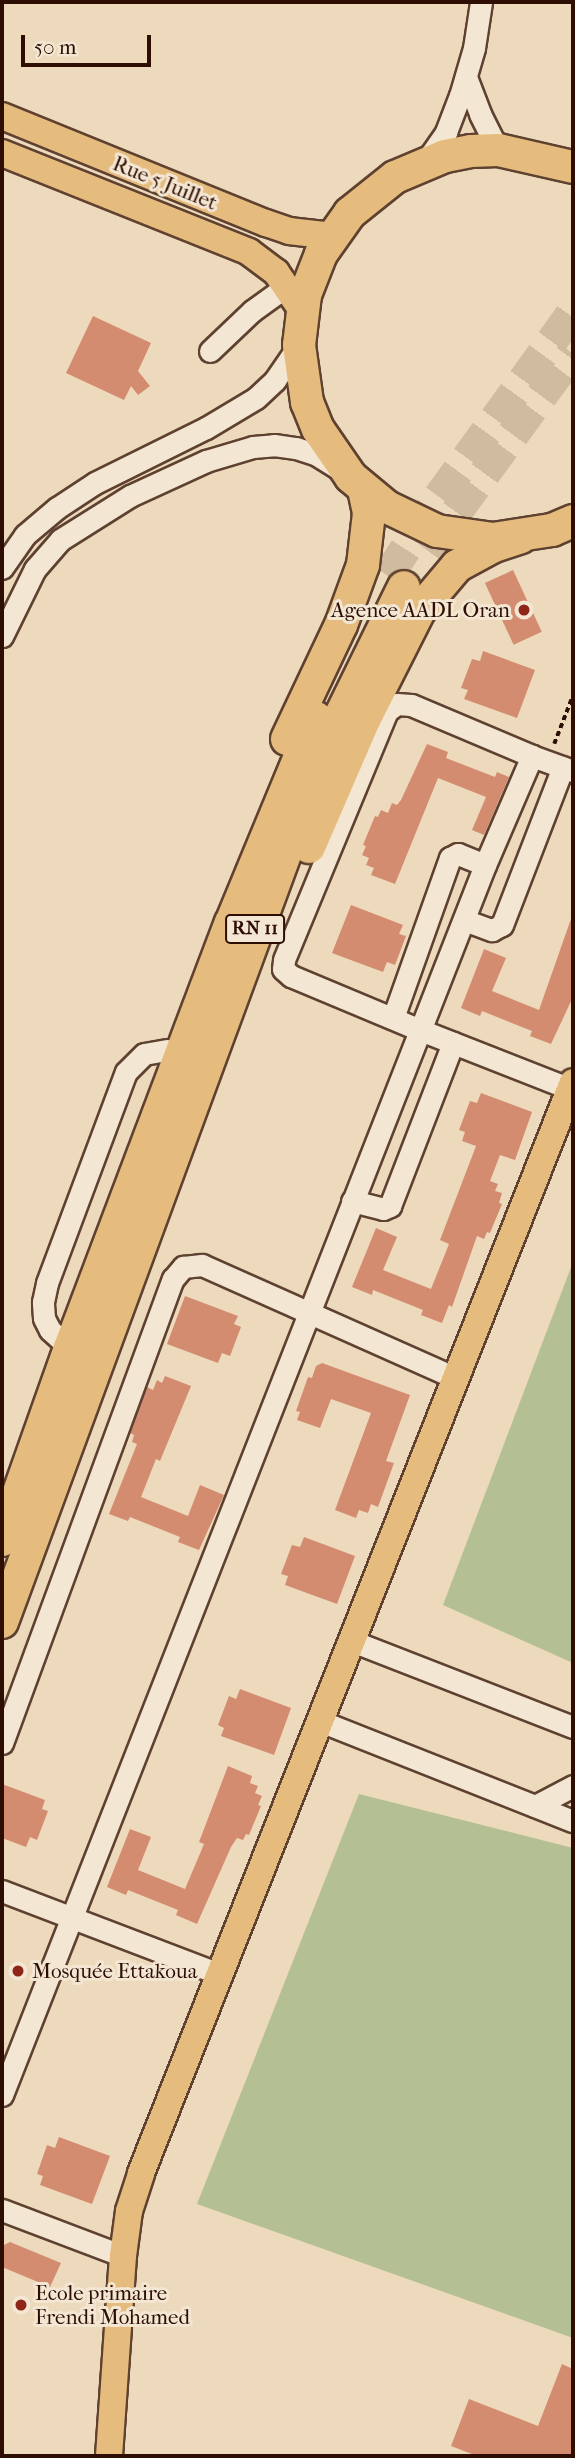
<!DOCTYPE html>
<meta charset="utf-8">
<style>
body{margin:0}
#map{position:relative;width:575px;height:2458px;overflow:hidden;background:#edd9bb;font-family:"IM FELL French Canon",serif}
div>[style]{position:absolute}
.green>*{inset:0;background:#b4c093}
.building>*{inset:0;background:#d48c70;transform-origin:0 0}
.highway-tunnel>*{height:32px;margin-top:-16px;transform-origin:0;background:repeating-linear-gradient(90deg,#d0bb9f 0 32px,transparent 0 48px)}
.path>*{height:3.5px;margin-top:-1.75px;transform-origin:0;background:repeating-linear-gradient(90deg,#2e0e02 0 5px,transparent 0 8.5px)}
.roads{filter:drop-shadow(2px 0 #5e4130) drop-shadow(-2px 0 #5e4130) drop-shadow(0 2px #5e4130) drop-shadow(0 -2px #5e4130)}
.minor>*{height:21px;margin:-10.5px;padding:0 10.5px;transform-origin:10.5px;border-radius:10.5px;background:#f3e6d3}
.major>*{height:26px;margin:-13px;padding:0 13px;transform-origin:13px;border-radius:13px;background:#e6bc7e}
.highway>*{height:32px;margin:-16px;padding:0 16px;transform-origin:16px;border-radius:16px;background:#e6bc7e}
.dots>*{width:19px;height:19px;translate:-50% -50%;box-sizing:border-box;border:4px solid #f3e6d3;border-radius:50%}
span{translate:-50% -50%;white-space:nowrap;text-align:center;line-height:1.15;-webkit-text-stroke:6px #f3e6d3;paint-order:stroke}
.shield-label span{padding:2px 5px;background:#f3e6d3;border:2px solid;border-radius:5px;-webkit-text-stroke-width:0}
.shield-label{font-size:19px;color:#2e0e02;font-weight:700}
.street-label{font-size:21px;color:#2e0e02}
.poi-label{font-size:21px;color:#2e0e02}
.right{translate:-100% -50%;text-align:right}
.left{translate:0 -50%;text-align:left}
.frame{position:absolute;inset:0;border:4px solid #2e0e02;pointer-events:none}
.scale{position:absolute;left:21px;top:35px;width:130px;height:32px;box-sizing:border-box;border:4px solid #2e0e02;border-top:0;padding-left:9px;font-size:21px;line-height:24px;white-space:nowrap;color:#2e0e02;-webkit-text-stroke:5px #f3e6d3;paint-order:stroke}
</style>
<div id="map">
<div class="green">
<i style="clip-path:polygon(573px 1262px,573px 1663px,443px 1605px)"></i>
<i style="clip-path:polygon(359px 1794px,573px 1848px,573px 2338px,197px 2204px)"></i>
</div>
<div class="building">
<i style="clip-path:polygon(93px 316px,151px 343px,138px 371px,150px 386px,138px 395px,131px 386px,124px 400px,66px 373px)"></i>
<i style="left:513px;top:570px;width:68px;height:31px;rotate:65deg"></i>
<i style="clip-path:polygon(483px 651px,535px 670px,517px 718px,464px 699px,468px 690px,461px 688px,472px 659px,480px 661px)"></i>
<i style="clip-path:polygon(427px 744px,448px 752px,446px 758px,495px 777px,497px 772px,509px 777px,484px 835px,472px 830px,486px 797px,438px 778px,395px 884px,371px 875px,374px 868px,366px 865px,369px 858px,362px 855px,366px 846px,363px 845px,375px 816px,378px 817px,381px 810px,388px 813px,392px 803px,397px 805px,401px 800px)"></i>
<i style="clip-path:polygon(351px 905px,403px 925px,399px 934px,406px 936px,395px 965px,387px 962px,383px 972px,332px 953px)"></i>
<i style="clip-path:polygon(572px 916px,573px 997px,551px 1044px,530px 1036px,532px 1031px,482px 1011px,480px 1016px,461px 1008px,484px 949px,506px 958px,492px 991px,539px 1010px)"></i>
<i style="clip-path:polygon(481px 1093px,532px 1112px,515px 1160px,500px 1155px,490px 1181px,498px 1184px,495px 1191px,502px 1193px,499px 1203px,502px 1204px,490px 1233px,487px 1232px,484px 1239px,477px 1236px,452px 1307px,449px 1305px,442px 1323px,421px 1315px,423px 1310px,373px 1290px,372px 1295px,352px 1287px,376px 1228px,397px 1237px,383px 1270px,431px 1289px,449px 1244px,440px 1240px,476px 1146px,462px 1141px,465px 1132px,459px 1130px,470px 1101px,477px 1103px)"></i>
<i style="clip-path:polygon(185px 1296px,238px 1316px,234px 1324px,241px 1327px,230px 1356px,222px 1353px,218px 1363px,167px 1344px)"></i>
<i style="clip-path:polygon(322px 1363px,410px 1395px,386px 1461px,394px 1463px,378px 1507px,371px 1504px,368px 1513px,359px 1510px,356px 1518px,335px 1510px,371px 1413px,331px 1399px,320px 1428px,297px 1420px,300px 1412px,296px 1411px,308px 1377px,312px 1378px,316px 1366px)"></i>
<i style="clip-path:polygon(165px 1376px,191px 1386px,160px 1461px,156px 1459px,141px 1497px,188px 1516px,200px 1485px,224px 1495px,199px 1550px,178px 1542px,180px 1537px,130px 1517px,128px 1521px,109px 1514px,137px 1444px,132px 1442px,134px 1435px,130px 1433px,147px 1387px,153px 1390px,157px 1380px,162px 1383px)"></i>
<i style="clip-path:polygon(304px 1537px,355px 1556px,337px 1604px,285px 1585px,288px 1576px,281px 1574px,292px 1545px,300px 1547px)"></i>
<i style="clip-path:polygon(240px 1689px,291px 1708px,274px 1755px,221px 1736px,224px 1728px,218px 1725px,229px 1696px,236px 1699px)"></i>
<i style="clip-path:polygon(228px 1766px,252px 1776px,250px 1783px,258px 1786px,255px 1793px,262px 1796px,258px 1805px,261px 1806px,249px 1835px,246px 1834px,243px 1840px,237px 1838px,231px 1847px,197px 1924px,176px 1915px,178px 1910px,128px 1890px,126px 1895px,107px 1887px,130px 1829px,151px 1837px,138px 1870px,185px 1889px,204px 1844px,199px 1842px)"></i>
<i style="clip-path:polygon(2px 1784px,45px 1800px,42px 1809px,48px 1811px,37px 1840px,30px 1837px,26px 1847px,2px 1838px)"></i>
<i style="clip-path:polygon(59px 2137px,110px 2156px,92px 2204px,40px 2185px,43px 2176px,37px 2174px,47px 2145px,55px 2148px)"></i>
<i style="clip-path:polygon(10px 2242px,61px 2263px,50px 2287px,2px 2267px,2px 2246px)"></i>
<i style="clip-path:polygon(562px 2364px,573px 2369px,573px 2456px,477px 2456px,451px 2446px,469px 2399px,538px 2426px)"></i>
</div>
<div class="highway-tunnel">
<i style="left:428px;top:551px;width:245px;rotate:-53.8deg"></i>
<i style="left:388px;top:576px;width:94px;rotate:-57.2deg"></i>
<i style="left:439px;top:497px;width:228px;rotate:-54.1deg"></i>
</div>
<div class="path">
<i style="left:554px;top:744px;width:53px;rotate:-68.8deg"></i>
</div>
<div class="roads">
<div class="minor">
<i style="left:466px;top:77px;width:40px;rotate:69deg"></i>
<i style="left:480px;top:114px;width:40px;rotate:63.4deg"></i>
<i style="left:424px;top:164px;width:39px;rotate:-55deg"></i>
<i style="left:446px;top:132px;width:39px;rotate:-69deg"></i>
<i style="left:460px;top:96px;width:50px;rotate:-73.7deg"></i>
<i style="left:474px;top:48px;width:47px;rotate:-81.3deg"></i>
<i style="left:210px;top:351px;width:58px;rotate:-43.6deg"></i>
<i style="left:252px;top:311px;width:44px;rotate:-35.8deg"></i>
<i style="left:2px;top:568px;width:40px;rotate:-55.1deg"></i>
<i style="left:25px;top:535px;width:42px;rotate:-40.2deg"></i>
<i style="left:57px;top:508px;width:45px;rotate:-33.3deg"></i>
<i style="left:95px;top:483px;width:124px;rotate:-26.4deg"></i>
<i style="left:206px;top:428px;width:58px;rotate:-31deg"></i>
<i style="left:256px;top:398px;width:26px;rotate:-43deg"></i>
<i style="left:275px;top:380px;width:42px;rotate:-55.6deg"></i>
<i style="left:2px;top:636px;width:75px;rotate:-63.8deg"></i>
<i style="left:35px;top:569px;width:38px;rotate:-49deg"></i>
<i style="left:60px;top:540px;width:83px;rotate:-32.2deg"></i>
<i style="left:130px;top:496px;width:84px;rotate:-24.7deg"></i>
<i style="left:206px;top:461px;width:49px;rotate:-16.6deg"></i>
<i style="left:253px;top:447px;width:21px;rotate:-5deg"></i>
<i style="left:274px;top:445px;width:22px;rotate:8deg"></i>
<i style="left:296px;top:448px;width:22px;rotate:18deg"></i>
<i style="left:317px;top:455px;width:26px;rotate:32deg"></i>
<i style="left:532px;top:756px;width:131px;rotate:-157.1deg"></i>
<i style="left:411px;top:705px;width:14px;rotate:-176deg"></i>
<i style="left:397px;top:704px;width:12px;rotate:145deg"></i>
<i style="left:387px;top:711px;width:269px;rotate:112.5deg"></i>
<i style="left:284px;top:960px;width:9px;rotate:96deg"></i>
<i style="left:283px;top:969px;width:11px;rotate:41deg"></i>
<i style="left:291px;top:976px;width:138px;rotate:22.7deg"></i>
<i style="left:418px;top:1029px;width:163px;rotate:21.5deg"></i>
<i style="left:464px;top:920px;width:30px;rotate:20deg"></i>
<i style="left:492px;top:930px;width:11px;rotate:-27deg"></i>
<i style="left:502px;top:925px;width:169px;rotate:-68.9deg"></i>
<i style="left:393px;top:1018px;width:170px;rotate:-70.4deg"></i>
<i style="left:450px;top:858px;width:9px;rotate:-27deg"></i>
<i style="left:458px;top:854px;width:29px;rotate:22deg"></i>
<i style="left:352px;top:1201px;width:32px;rotate:14deg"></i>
<i style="left:383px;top:1209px;width:8px;rotate:-23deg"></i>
<i style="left:390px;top:1206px;width:175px;rotate:-68.9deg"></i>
<i style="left:70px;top:1348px;width:27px;rotate:-138deg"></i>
<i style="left:50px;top:1330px;width:13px;rotate:-117deg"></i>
<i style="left:44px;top:1318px;width:16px;rotate:-94deg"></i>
<i style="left:43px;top:1302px;width:19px;rotate:-78deg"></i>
<i style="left:47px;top:1283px;width:225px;rotate:-69.5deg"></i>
<i style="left:126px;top:1072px;width:25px;rotate:-45deg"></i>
<i style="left:144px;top:1054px;width:23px;rotate:-10deg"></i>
<i style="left:352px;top:1641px;width:237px;rotate:21.3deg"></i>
<i style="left:320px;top:1721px;width:272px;rotate:21.6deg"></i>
<i style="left:2px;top:1743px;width:495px;rotate:-69.8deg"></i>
<i style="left:173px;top:1279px;width:16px;rotate:-50deg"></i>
<i style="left:183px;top:1267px;width:19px;rotate:-6deg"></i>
<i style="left:202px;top:1265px;width:278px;rotate:24deg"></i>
<i style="left:535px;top:1806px;width:43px;rotate:-27.8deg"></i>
<i style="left:2px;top:1891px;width:232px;rotate:20.9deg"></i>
<i style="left:2px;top:2095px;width:1321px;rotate:-68.56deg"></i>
<i style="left:485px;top:865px;width:119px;rotate:-66.7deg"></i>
<i style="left:532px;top:756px;width:44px;rotate:20.1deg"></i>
<i style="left:2px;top:2210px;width:129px;rotate:20.8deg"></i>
</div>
<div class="major">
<i style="left:2px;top:116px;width:285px;rotate:22.1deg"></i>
<i style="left:266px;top:223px;width:24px;rotate:19deg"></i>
<i style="left:289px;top:231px;width:44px;rotate:6.5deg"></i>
<i style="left:2px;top:153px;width:266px;rotate:21.8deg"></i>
<i style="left:249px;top:252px;width:34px;rotate:37deg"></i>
<i style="left:276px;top:272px;width:48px;rotate:56deg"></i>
<i style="left:109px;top:2456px;width:200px;rotate:-86deg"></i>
<i style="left:123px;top:2256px;width:45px;rotate:-82.4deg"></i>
<i style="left:129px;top:2211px;width:40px;rotate:-72deg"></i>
<i style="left:141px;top:2173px;width:1173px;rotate:-68.4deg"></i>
</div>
<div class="highway">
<i style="left:573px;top:167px;width:77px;rotate:-167.2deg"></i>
<i style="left:498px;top:150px;width:27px;rotate:178deg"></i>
<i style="left:471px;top:151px;width:26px;rotate:169deg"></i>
<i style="left:445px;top:156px;width:54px;rotate:157.2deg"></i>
<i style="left:395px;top:177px;width:58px;rotate:141.3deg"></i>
<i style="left:350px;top:213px;width:50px;rotate:125.3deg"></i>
<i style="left:321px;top:254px;width:44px;rotate:111.3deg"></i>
<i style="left:305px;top:295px;width:50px;rotate:96.8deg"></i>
<i style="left:299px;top:345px;width:58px;rotate:82deg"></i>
<i style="left:307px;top:402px;width:29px;rotate:68deg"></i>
<i style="left:318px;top:429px;width:58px;rotate:55.5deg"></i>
<i style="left:351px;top:477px;width:47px;rotate:39.8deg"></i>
<i style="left:387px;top:507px;width:55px;rotate:25.6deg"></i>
<i style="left:437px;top:531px;width:57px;rotate:8.1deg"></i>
<i style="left:493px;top:539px;width:60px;rotate:-8.7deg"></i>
<i style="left:552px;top:530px;width:23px;rotate:-23deg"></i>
<i style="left:287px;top:739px;width:126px;rotate:-64.7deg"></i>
<i style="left:341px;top:625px;width:64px;rotate:-69.9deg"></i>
<i style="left:363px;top:565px;width:52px;rotate:-83.4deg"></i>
<i style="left:369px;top:513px;width:24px;rotate:-102deg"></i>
<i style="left:309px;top:847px;width:138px;rotate:-66.6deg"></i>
<i style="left:364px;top:720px;width:122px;rotate:-63.2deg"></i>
<i style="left:419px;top:611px;width:59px;rotate:-49.8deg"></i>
<i style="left:457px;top:566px;width:42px;rotate:-28.4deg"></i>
<i style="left:494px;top:546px;width:28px;rotate:-18deg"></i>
<i style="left:2px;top:1540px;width:204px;rotate:-70.5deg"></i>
<i style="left:70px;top:1348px;width:454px;rotate:-69.3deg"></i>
<i style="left:231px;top:923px;width:222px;rotate:-67.5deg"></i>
<i style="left:2px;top:1622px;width:879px;rotate:-69.77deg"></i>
<i style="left:306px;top:797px;width:74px;rotate:-67.6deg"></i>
<i style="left:334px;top:729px;width:158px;rotate:-63.8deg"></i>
</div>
</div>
<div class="dots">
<i style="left:524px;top:610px;background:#8f2418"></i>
<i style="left:18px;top:1971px;background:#8f2418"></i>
<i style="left:21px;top:2305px;background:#8f2418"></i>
</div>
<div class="shield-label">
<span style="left:255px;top:929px">RN 11</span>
</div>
<div class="street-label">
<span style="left:165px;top:183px;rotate:22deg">Rue 5 Juillet</span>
</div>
<div class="poi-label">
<span class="right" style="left:510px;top:610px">Agence AADL Oran</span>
<span class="left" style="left:32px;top:1971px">Mosquée Ettakoua</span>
<span class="left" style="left:35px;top:2305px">Ecole primaire<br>Frendi Mohamed</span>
</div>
<div class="frame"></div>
<div class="scale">50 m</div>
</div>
